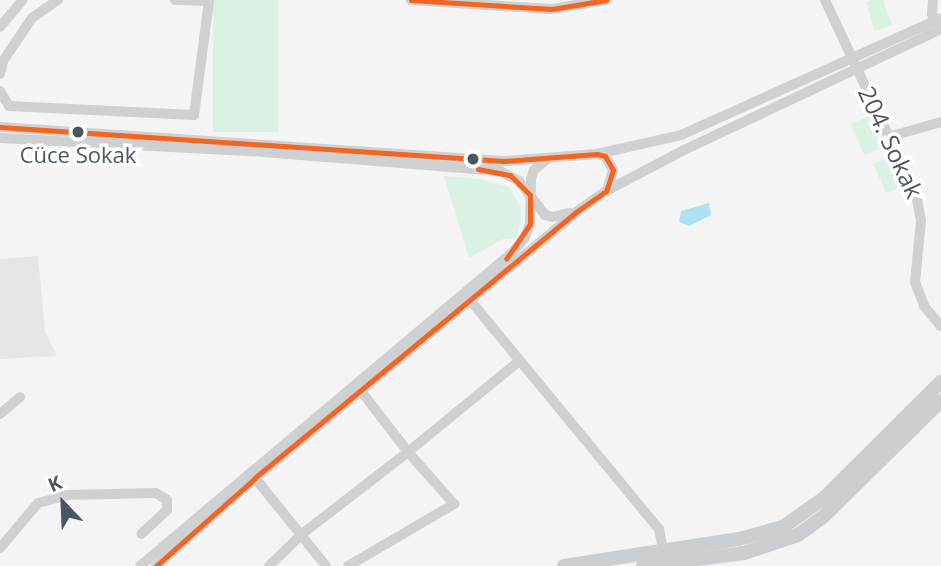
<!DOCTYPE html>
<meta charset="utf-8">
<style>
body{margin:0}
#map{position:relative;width:941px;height:566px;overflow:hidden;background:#f4f4f4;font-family:"Open Sans",sans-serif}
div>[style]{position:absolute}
.education>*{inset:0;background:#e6e5e6}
.green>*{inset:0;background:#d9f2e3;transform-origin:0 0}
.water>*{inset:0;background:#aee2f0}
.minor>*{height:10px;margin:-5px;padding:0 5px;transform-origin:5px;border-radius:5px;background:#ced0d2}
.major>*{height:14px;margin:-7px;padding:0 7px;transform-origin:7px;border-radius:7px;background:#caced1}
.bus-1>*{height:5px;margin:-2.5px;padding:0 2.5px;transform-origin:2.5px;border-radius:2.5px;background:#f26522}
.dots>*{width:19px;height:19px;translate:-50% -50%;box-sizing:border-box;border:4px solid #fff;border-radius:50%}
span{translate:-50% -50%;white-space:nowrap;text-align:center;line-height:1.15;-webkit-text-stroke:7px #fff;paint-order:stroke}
.bus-label{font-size:22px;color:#4a5661}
.street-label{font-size:24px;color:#4a5661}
.north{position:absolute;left:28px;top:468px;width:70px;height:70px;-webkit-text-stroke:5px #fff;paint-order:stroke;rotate:337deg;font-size:19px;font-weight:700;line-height:28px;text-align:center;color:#4a5661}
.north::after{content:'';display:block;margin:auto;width:24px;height:32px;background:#4a5661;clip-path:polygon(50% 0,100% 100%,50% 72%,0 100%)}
</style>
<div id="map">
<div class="education">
<i style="clip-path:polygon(38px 256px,45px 332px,57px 356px,0 359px,0 259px)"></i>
</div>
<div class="green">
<i style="left:213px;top:0;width:65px;height:132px"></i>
<i style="clip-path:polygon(872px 0,883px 0,892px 25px,875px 31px,866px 2px)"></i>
<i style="left:869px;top:116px;width:34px;height:20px;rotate:66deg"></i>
<i style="left:886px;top:158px;width:32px;height:14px;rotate:66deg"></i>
<i style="clip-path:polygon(444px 176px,480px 179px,509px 187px,521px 208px,520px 227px,515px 238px,503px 239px,469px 258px)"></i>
</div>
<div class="water">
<i style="clip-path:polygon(709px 203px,711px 215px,689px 226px,679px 222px,681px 211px)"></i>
</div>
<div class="minor">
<i style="left:411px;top:0;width:141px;rotate:3.7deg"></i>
<i style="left:552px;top:9px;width:55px;rotate:-9.5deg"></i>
<i style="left:825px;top:0;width:215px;rotate:65deg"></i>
<i style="left:916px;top:195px;width:26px;rotate:79deg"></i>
<i style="left:921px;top:221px;width:61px;rotate:95.6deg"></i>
<i style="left:915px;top:282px;width:26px;rotate:69deg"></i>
<i style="left:924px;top:306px;width:26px;rotate:50deg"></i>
<i style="left:933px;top:0;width:14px;rotate:94deg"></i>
<i style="left:932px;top:14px;width:7px;rotate:63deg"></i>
<i style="left:0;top:27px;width:35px;rotate:-50deg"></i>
<i style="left:0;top:74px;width:13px;rotate:-77deg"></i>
<i style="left:3px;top:61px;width:52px;rotate:-56deg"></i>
<i style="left:32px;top:18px;width:32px;rotate:-35deg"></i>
<i style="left:0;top:91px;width:17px;rotate:59deg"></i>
<i style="left:9px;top:106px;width:185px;rotate:2.8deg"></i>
<i style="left:194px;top:115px;width:115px;rotate:-82.5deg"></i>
<i style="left:209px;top:1px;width:34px;rotate:-178deg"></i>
<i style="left:0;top:127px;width:505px;rotate:3.86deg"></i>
<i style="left:504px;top:161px;width:93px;rotate:-4.3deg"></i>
<i style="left:597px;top:154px;width:86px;rotate:-12.7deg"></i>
<i style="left:681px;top:135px;width:285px;rotate:-24.2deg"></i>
<i style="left:888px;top:137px;width:55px;rotate:-15.8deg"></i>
<i style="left:0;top:138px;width:263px;rotate:3deg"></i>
<i style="left:263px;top:152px;width:238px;rotate:4.6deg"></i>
<i style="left:500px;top:171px;width:21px;rotate:28deg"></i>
<i style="left:519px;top:181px;width:43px;rotate:52.6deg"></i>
<i style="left:545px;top:215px;width:7px;rotate:16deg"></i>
<i style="left:552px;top:217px;width:18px;rotate:-13deg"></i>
<i style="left:597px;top:154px;width:8px;rotate:14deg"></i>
<i style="left:605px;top:156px;width:16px;rotate:60deg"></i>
<i style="left:613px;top:170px;width:22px;rotate:106deg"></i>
<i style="left:470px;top:300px;width:297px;rotate:50.5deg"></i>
<i style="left:659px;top:529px;width:21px;rotate:79deg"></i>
<i style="left:0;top:414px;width:26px;rotate:-40deg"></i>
<i style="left:251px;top:473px;width:119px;rotate:51.1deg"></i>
<i style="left:0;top:548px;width:59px;rotate:-49.8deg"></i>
<i style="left:38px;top:503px;width:30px;rotate:-15deg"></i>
<i style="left:67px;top:495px;width:89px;rotate:-1.3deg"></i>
<i style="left:156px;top:493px;width:13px;rotate:32deg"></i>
<i style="left:167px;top:500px;width:10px;rotate:90deg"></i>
<i style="left:167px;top:510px;width:35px;rotate:137deg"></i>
<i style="left:140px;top:566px;width:488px;rotate:-40.1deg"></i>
<i style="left:513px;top:252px;width:19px;rotate:-51deg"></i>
<i style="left:525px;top:237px;width:14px;rotate:-69deg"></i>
<i style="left:530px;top:224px;width:45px;rotate:-88.7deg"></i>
<i style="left:531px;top:179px;width:9px;rotate:-72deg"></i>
<i style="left:534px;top:170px;width:17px;rotate:-40deg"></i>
<i style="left:156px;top:566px;width:132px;rotate:-41.6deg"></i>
<i style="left:255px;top:478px;width:417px;rotate:-39.6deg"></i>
<i style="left:576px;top:212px;width:37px;rotate:-35deg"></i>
<i style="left:606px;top:191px;width:88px;rotate:-27.7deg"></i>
<i style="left:684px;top:150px;width:284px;rotate:-25.2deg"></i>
<i style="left:269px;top:566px;width:46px;rotate:-44.1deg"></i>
<i style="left:302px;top:534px;width:134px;rotate:-37.7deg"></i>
<i style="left:408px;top:452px;width:77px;rotate:-127.6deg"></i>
<i style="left:348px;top:566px;width:123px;rotate:-30.3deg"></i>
<i style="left:454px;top:504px;width:69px;rotate:-131.5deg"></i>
<i style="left:408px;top:452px;width:144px;rotate:-39.3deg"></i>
</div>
<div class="major">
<i style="left:564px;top:566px;width:177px;rotate:-8.8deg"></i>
<i style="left:739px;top:539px;width:46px;rotate:-15.3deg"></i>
<i style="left:783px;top:527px;width:50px;rotate:-35.3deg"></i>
<i style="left:824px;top:498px;width:165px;rotate:-44.8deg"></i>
<i style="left:643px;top:566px;width:102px;rotate:-7.3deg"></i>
<i style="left:744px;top:553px;width:57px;rotate:-18.4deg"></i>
<i style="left:798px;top:535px;width:31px;rotate:-36deg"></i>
<i style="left:823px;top:517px;width:165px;rotate:-44.5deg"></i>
</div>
<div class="bus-1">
<i style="left:411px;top:0;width:141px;rotate:3.7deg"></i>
<i style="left:552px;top:9px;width:55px;rotate:-9.5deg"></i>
<i style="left:0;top:127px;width:505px;rotate:3.86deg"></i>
<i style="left:504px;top:161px;width:93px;rotate:-4.3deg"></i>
<i style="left:597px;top:154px;width:8px;rotate:14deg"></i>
<i style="left:605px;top:156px;width:16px;rotate:60deg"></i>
<i style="left:613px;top:170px;width:22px;rotate:108deg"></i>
<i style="left:606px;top:191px;width:37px;rotate:145deg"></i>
<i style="left:576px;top:212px;width:417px;rotate:140.4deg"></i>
<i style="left:255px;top:478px;width:132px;rotate:138.4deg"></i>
<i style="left:478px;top:169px;width:33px;rotate:11deg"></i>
<i style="left:510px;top:175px;width:28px;rotate:45deg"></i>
<i style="left:530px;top:195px;width:29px;rotate:90deg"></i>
<i style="left:530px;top:224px;width:42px;rotate:124.4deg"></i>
</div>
<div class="dots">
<i style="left:78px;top:132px;background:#4a5661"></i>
<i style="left:473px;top:159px;background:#4a5661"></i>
</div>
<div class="bus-label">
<span style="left:78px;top:155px">Cüce Sokak</span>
</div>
<div class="street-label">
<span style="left:891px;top:142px;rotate:65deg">204. Sokak</span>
</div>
<div class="north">K</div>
</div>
